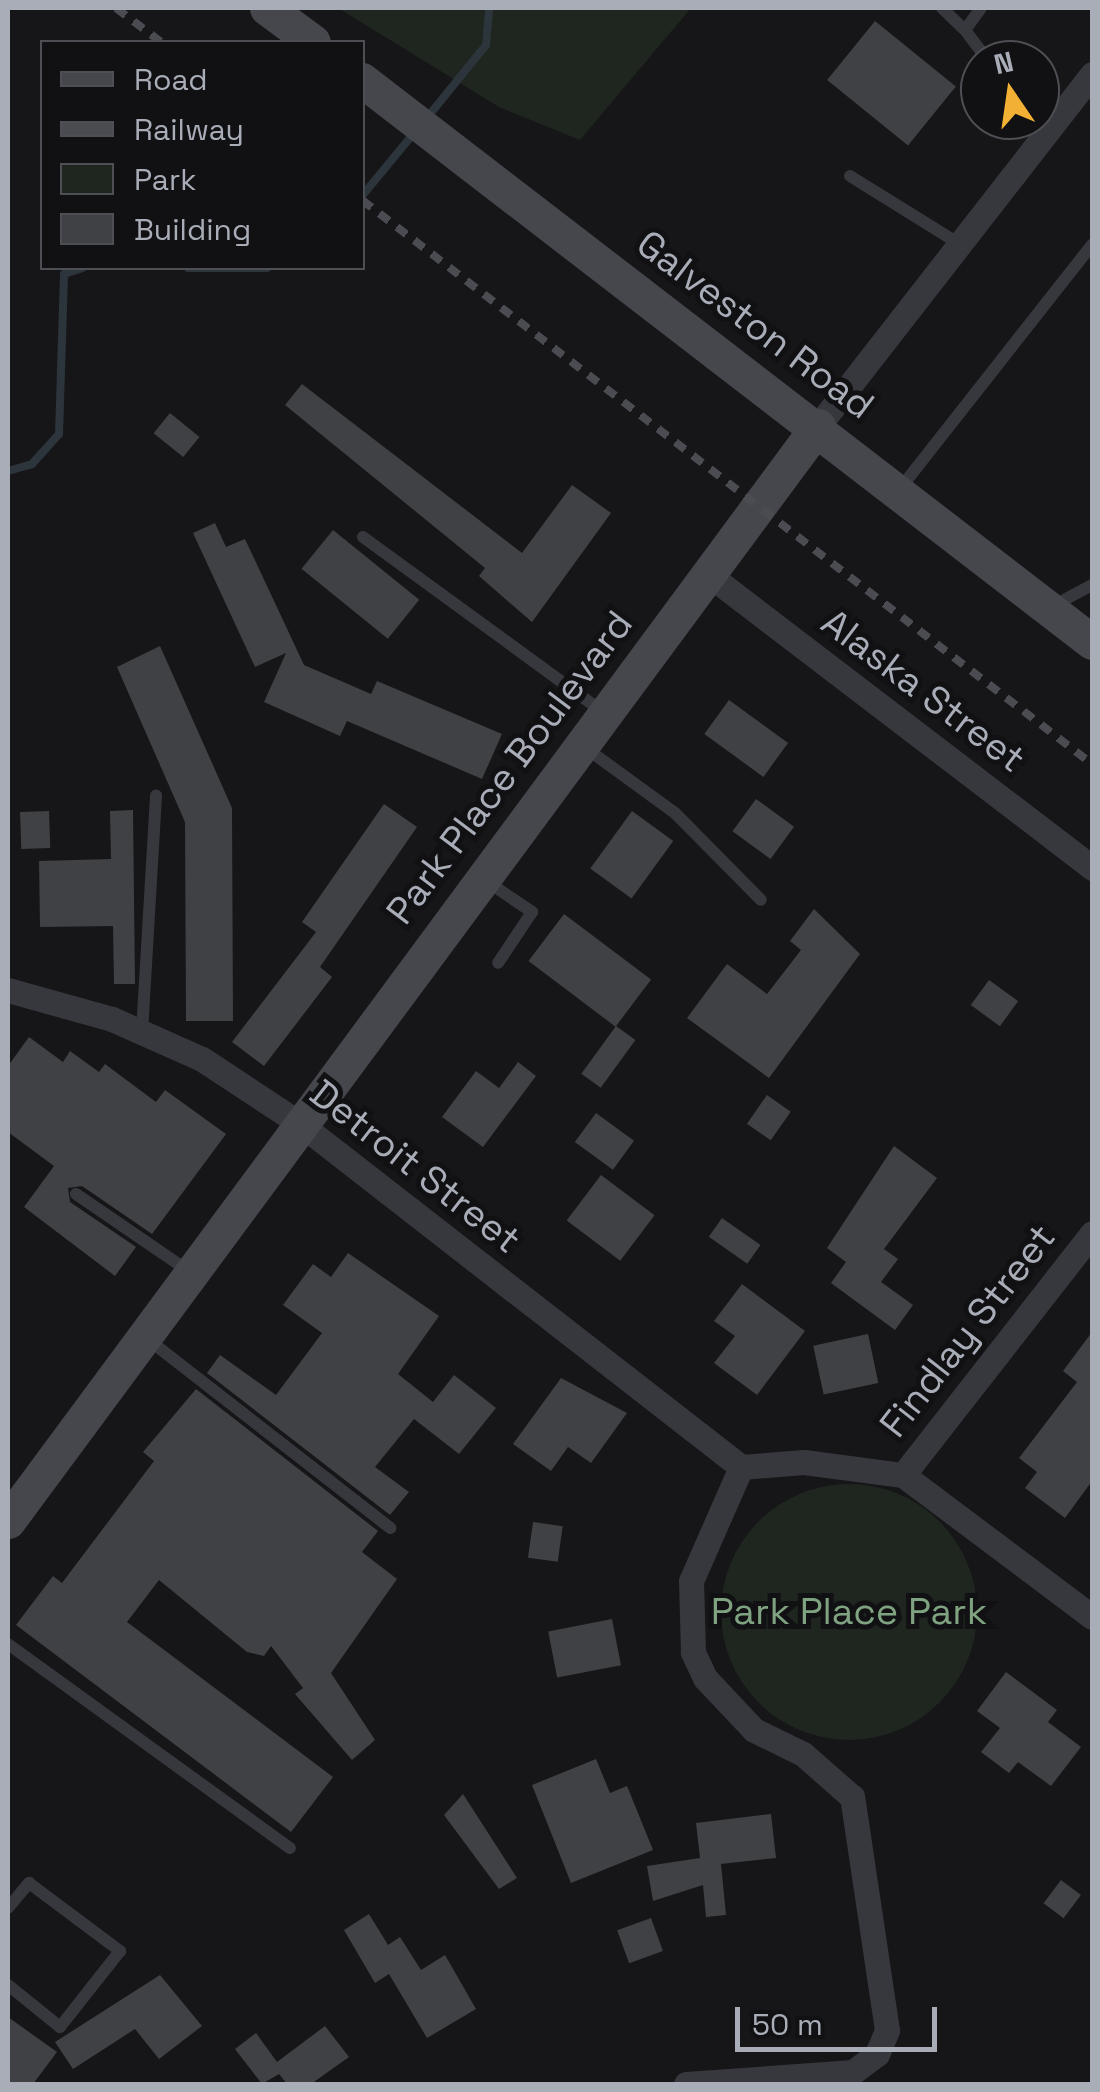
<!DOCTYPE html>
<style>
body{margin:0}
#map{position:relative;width:1100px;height:2092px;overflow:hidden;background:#161618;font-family:"Space Grotesk",sans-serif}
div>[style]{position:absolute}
.green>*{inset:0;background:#1e261f}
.round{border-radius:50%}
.stream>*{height:8px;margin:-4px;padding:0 4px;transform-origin:4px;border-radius:4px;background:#2c353c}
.building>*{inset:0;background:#404145;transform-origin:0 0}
.lane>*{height:12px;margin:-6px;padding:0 6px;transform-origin:6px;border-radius:6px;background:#37383d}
.street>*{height:25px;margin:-12.5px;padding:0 12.5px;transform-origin:12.5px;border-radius:12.5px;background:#37383d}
.secondary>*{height:35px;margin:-17.5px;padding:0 17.5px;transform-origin:17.5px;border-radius:17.5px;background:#45474d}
.rail>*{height:8px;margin-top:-4px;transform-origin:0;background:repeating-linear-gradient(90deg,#4a4c52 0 12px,transparent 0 22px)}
span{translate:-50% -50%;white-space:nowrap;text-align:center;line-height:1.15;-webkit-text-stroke:10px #111113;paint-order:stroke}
.street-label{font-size:38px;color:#a8adb8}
.park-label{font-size:38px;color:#7fa381}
.frame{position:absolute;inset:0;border:10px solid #a8adb8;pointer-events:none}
.legend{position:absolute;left:40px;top:40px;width:325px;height:230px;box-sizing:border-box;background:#111113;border:2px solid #4d4f55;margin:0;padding:12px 18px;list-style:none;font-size:30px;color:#a8adb8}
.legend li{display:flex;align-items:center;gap:20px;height:50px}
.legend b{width:50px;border:2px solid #4d4f55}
.north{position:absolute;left:960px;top:40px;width:100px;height:100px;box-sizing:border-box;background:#111113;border:2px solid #4d4f55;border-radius:50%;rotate:347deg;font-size:28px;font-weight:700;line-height:40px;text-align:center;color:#a8adb8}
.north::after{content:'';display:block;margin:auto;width:35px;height:45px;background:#f2b134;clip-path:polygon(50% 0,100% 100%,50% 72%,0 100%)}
.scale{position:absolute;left:735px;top:2007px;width:202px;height:45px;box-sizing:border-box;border:5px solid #a8adb8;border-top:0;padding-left:12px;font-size:30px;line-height:35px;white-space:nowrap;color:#a8adb8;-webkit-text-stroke:8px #111113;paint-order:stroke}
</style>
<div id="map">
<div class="green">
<i style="clip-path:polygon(338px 8px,691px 8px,580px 140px,499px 107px)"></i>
<i class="round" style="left:721px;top:1484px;width:256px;height:256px"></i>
</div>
<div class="stream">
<i style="left:426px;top:119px;width:95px;rotate:-51deg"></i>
<i style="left:486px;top:45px;width:37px;rotate:-85deg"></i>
<i style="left:362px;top:196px;width:82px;rotate:-50.5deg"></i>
<i style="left:188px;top:268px;width:79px"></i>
<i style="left:8px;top:471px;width:25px;rotate:-16deg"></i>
<i style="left:32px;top:464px;width:40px;rotate:-48deg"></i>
<i style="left:59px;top:434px;width:160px;rotate:-88.2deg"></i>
<i style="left:64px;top:274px;width:19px;rotate:-18deg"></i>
</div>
<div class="building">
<i style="left:875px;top:21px;width:104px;height:76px;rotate:39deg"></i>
<i style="clip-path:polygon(302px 384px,522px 553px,572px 485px,611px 513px,532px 622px,479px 576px,485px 568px,285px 405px)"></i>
<i style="left:170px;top:413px;width:38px;height:26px;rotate:39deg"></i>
<i style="clip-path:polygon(215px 523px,226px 547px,245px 539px,304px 665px,371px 694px,377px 681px,502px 734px,482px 779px,347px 721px,340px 736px,264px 702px,286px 653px,255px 667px,193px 533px)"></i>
<i style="left:333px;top:530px;width:111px;height:50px;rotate:39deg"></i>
<i style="clip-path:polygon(160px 646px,232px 808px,233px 1021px,186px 1021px,185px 822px,117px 667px)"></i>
<i style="left:729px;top:700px;width:73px;height:42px;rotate:36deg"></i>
<i style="left:756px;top:799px;width:47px;height:40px;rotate:36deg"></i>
<i style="clip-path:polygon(384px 804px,417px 827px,320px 967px,332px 977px,264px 1066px,232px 1042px,316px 932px,302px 922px)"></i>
<i style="clip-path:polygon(133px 810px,135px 984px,114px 984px,113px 926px,40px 927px,39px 861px,111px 859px,110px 811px)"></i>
<i style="left:49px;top:811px;width:37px;height:29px;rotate:88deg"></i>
<i style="left:632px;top:811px;width:51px;height:71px;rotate:36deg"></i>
<i style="clip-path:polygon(814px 909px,860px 954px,769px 1078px,687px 1018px,727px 964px,767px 994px,801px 950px,790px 941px)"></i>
<i style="left:564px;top:914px;width:109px;height:59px;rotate:37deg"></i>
<i style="left:989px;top:980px;width:36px;height:31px;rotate:36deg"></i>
<i style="left:616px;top:1026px;width:24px;height:59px;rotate:36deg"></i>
<i style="clip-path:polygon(29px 1037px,63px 1062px,70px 1051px,99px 1072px,105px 1064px,156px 1102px,165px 1090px,226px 1134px,152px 1234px,82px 1186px,68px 1188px,70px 1202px,136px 1247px,115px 1276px,24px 1207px,54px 1166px,8px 1132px,8px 1066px)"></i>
<i style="clip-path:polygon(518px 1062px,536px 1076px,483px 1147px,442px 1117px,476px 1071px,499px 1088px)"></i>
<i style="left:767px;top:1095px;width:29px;height:35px;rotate:35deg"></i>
<i style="left:596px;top:1113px;width:47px;height:36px;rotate:36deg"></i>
<i style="clip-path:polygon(894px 1146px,937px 1178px,884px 1249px,898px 1259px,881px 1282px,913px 1305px,895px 1330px,831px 1283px,846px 1262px,827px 1248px)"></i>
<i style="left:601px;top:1175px;width:67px;height:57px;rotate:37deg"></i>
<i style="left:722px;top:1218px;width:47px;height:23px;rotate:35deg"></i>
<i style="clip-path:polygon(348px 1253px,439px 1316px,398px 1374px,433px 1402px,454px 1375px,496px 1408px,459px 1454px,414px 1419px,375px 1467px,409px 1492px,390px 1515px,207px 1373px,220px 1355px,276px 1395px,322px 1333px,283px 1305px,313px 1264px,331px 1277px)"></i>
<i style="clip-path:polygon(742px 1284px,805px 1331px,757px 1395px,714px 1363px,735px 1336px,714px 1321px)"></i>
<i style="clip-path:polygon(1092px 1332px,1092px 1481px,1065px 1518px,1025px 1488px,1037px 1472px,1019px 1458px,1077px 1382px,1063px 1371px)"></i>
<i style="left:868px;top:1334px;width:50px;height:56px;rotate:78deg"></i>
<i style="clip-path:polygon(561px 1378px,627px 1413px,591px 1463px,568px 1447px,551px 1471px,513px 1444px)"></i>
<i style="clip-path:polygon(196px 1389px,378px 1531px,362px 1552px,397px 1579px,331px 1673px,375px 1740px,352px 1760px,295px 1694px,303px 1688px,271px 1646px,264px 1656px,247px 1652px,159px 1580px,127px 1622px,333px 1777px,291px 1832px,16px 1625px,53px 1576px,62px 1583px,154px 1461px,143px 1452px)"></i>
<i style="left:533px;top:1522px;width:30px;height:36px;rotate:8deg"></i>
<i style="left:612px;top:1619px;width:47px;height:65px;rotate:79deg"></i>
<i style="clip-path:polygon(1006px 1672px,1057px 1710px,1048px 1722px,1081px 1747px,1051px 1786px,1018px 1762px,1009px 1773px,981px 1752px,1000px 1728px,977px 1711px)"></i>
<i style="clip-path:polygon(596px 1759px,610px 1793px,627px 1786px,653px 1850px,571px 1883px,532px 1785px)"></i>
<i style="clip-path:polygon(463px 1794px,517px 1878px,499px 1889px,444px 1815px)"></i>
<i style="clip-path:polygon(771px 1814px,776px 1858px,721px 1864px,726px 1915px,706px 1917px,703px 1885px,653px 1901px,647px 1866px,700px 1858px,696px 1823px)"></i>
<i style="left:1061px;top:1880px;width:25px;height:29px;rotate:37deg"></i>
<i style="clip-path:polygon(369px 1914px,388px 1945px,400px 1937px,421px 1970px,445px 1955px,476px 2009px,427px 2038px,389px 1974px,375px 1983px,344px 1930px)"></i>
<i style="left:651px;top:1918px;width:35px;height:36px;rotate:70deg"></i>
<i style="clip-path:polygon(160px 1975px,202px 2026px,159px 2059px,135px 2029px,73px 2069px,55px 2042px)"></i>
<i style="clip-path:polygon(8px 2017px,57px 2052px,33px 2084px,8px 2084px)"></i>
<i style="clip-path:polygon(325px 2026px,349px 2057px,311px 2084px,287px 2084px,279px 2074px,262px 2084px,235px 2049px,256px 2033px,277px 2062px)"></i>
</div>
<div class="lane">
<i style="left:942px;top:8px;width:32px;rotate:44deg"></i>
<i style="left:965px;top:30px;width:27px;rotate:-54deg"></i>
<i style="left:965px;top:30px;width:38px;rotate:53deg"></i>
<i style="left:850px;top:176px;width:123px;rotate:31.8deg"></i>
<i style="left:899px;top:490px;width:312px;rotate:-51.8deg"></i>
<i style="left:363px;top:537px;width:296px;rotate:36.1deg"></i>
<i style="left:1051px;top:607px;width:47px;rotate:-28.2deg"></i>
<i style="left:583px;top:746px;width:114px;rotate:36.1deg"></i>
<i style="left:675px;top:813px;width:122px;rotate:45.3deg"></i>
<i style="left:485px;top:880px;width:57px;rotate:34.2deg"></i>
<i style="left:532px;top:912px;width:61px;rotate:123.7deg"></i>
<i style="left:142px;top:1032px;width:237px;rotate:-86.6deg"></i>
<i style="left:76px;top:1194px;width:135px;rotate:34.4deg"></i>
<i style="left:145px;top:1337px;width:311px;rotate:37.9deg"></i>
<i style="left:8px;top:1644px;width:348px;rotate:35.9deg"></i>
<i style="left:8px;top:1908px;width:33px;rotate:-50deg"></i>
<i style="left:29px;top:1883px;width:114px;rotate:36.8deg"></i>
<i style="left:120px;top:1951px;width:97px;rotate:128.3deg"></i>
<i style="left:60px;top:2027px;width:67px;rotate:-141.1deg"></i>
</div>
<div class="street">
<i style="left:818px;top:426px;width:446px;rotate:-52.1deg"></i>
<i style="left:708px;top:574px;width:484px;rotate:37.4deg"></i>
<i style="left:8px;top:990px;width:108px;rotate:15.6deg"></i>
<i style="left:112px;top:1019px;width:98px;rotate:24deg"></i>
<i style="left:202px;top:1059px;width:116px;rotate:33.4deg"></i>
<i style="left:299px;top:1123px;width:560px;rotate:37.89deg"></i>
<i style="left:903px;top:1475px;width:307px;rotate:-52deg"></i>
<i style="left:686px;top:2084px;width:167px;rotate:-4.1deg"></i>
<i style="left:853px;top:2072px;width:30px;rotate:-37deg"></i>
<i style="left:877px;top:2054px;width:26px;rotate:-67deg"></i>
<i style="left:887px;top:2030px;width:236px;rotate:-98.5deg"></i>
<i style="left:852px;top:1797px;width:65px;rotate:-138.7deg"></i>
<i style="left:803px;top:1754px;width:55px;rotate:-153.9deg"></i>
<i style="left:754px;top:1730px;width:71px;rotate:-133.3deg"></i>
<i style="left:705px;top:1678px;width:29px;rotate:-115deg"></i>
<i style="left:693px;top:1652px;width:71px;rotate:-91.6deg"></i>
<i style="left:691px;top:1581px;width:124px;rotate:-66.3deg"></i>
<i style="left:741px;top:1467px;width:63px;rotate:-4.5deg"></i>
<i style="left:804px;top:1462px;width:100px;rotate:7.5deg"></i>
<i style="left:903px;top:1475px;width:236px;rotate:36.9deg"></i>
</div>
<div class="secondary">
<i style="left:267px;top:8px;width:57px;rotate:36.5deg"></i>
<i style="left:362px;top:80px;width:921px;rotate:37.59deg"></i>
<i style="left:8px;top:1521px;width:1362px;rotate:-53.51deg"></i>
</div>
<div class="rail">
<i style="left:116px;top:8px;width:56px;rotate:37.1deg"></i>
<i style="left:362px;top:200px;width:922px;rotate:37.69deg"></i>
</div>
<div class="street-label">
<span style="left:755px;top:325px;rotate:37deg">Galveston Road</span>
<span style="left:923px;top:691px;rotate:37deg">Alaska Street</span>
<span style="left:510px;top:768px;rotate:-53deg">Park Place Boulevard</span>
<span style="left:415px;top:1167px;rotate:38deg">Detroit Street</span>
<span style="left:968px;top:1331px;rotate:-52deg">Findlay Street</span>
</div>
<div class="park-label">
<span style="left:849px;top:1612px">Park Place Park</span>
</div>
<div class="frame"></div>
<ul class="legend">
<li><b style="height:12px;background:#45474d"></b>Road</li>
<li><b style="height:12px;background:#4a4c52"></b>Railway</li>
<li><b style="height:28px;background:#1e261f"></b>Park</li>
<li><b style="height:28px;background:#404145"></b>Building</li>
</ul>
<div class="north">N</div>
<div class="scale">50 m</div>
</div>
